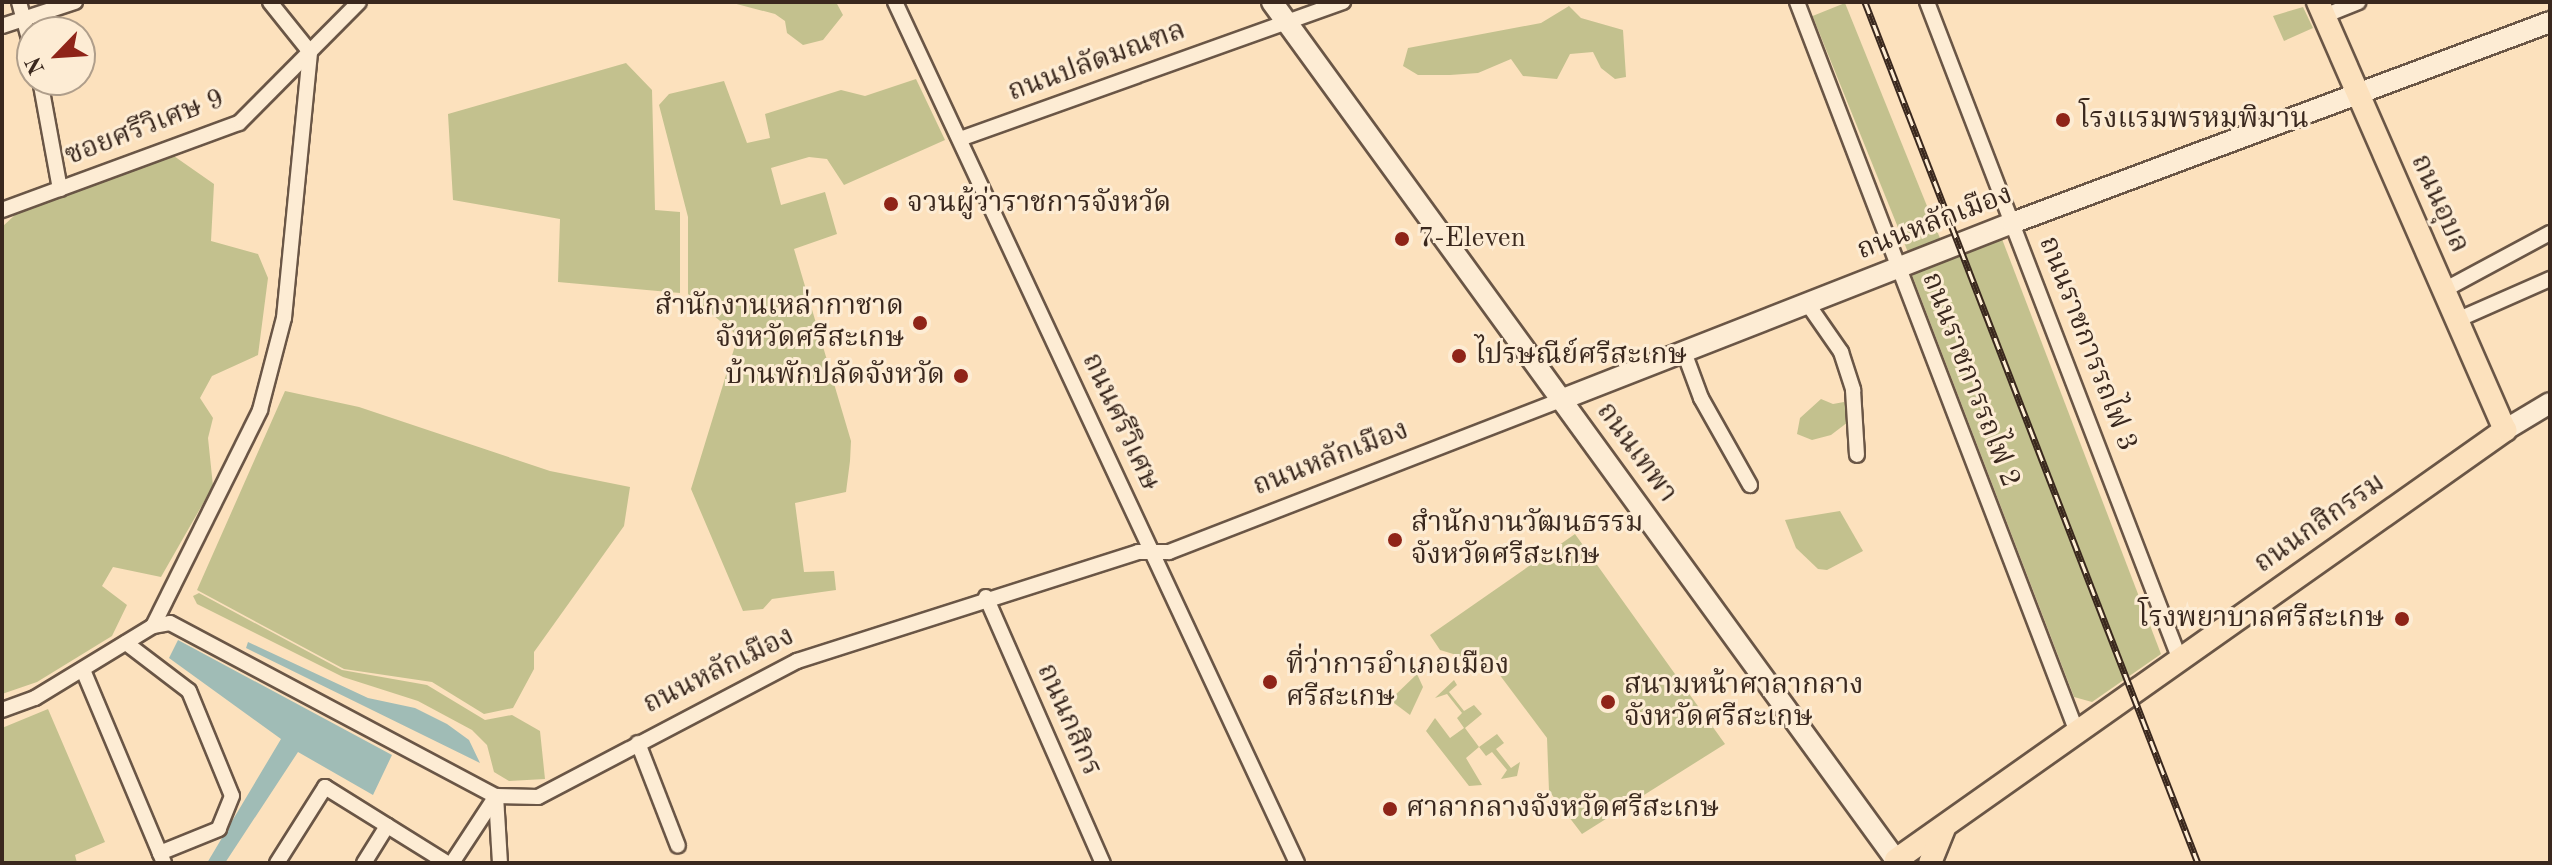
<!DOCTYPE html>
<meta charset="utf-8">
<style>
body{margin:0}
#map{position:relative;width:2552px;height:865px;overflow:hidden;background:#fce1bd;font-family:"Old Standard TT","Noto Serif Thai",serif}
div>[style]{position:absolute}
.green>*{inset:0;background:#c3c18e;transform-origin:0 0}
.water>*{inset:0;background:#a0bcb6}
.roads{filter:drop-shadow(2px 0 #6a5646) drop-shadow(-2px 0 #6a5646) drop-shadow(0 2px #6a5646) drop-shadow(0 -2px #6a5646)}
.street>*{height:14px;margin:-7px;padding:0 7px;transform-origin:7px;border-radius:7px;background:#fdecd4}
.secondary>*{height:20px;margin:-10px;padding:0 10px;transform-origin:10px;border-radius:10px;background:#fdecd4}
.primary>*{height:22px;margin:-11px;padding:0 11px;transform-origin:11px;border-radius:11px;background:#fce1bd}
.rail>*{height:7px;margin-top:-3.5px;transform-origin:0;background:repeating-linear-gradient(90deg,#fdecd4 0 12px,#3a281e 0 24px);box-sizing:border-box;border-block:2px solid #3a281e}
.dots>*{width:22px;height:22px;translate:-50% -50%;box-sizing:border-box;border:4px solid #fdecd4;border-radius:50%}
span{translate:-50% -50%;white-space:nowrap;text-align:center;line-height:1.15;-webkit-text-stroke:6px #fdecd4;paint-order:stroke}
.street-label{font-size:28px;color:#3a281e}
.poi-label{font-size:28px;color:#3a281e}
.left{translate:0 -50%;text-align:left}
.right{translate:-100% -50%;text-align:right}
.frame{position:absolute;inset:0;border:4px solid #3a281e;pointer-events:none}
.north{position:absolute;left:16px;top:16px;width:80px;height:80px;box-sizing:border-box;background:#fdecd4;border:2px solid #af9e8b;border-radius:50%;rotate:245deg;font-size:22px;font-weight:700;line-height:32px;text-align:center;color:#3a281e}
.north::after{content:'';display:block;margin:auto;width:28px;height:36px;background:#8f2418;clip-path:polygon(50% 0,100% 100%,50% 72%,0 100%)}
</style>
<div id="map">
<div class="green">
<i style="clip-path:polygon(729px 2px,836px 2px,843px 15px,823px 40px,803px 45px,787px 33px,785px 21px,775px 14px)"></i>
<i style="left:1845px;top:3px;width:255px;height:35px;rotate:68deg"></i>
<i style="clip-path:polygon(1569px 6px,1581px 18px,1623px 30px,1626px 77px,1615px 79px,1601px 68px,1593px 52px,1570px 54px,1557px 79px,1523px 76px,1511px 59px,1478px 73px,1450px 75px,1418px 75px,1403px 66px,1408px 48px,1541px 23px)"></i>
<i style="clip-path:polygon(2303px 7px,2313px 28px,2284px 41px,2273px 16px)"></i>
<i style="clip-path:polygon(626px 63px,652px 90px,655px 210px,680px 212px,680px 293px,558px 282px,560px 219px,453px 200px,448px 114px)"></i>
<i style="clip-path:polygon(916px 79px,945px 140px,844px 185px,827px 159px,809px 157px,771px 168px,781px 205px,825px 192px,837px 234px,794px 249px,851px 441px,850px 461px,846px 492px,795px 503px,804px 572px,834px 571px,836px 590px,772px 599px,763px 609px,743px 611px,691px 489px,738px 336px,688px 294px,688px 217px,659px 105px,669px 94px,724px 81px,747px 143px,770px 138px,765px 114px,841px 90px,865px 96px)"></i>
<i style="clip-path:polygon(171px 154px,214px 184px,211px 241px,258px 254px,268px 278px,258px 355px,212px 376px,200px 398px,213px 418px,208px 438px,213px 486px,161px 577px,113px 567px,102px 586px,127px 605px,112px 636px,37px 682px,2px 694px,2px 227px,16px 214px)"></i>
<i style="clip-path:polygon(2002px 239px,2161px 654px,2092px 702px,2074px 697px,1912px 275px)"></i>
<i style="clip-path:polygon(285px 391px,359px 407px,550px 471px,630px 487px,624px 526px,534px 652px,534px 669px,513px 708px,484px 714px,432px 682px,344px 669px,197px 590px)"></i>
<i style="clip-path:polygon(1821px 399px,1833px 404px,1844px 402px,1852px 419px,1831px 435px,1812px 440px,1797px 434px,1800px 418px)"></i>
<i style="clip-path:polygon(1840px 511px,1863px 551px,1827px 570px,1818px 569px,1796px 548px,1785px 520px)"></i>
<i style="clip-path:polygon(1575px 534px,1725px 744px,1582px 834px,1549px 791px,1547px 738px,1493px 666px,1440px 650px,1430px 635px)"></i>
<i style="clip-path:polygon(199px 593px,342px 670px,427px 685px,485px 720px,512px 715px,540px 731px,545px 779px,509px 781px,494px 772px,487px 745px,472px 730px,418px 701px,343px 677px,197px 604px,193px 596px)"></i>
<i style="clip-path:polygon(1417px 674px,1423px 687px,1410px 715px,1390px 700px)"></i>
<i style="clip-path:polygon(1454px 680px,1457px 685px,1449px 692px,1464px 711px,1474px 705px,1482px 714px,1465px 728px,1479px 747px,1497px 734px,1504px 743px,1496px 749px,1511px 768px,1520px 762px,1517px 776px,1501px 779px,1507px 770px,1492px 752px,1486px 756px,1479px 747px,1466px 758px,1482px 785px,1469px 786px,1426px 731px,1435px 718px,1450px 738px,1464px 728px,1457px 718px,1462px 713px,1447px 694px,1435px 698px)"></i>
<i style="clip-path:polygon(48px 709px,105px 842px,75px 855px,77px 863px,2px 863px,2px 728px)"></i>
</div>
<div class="water">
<i style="clip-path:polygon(178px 640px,392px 755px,373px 795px,298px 752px,225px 863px,207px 863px,281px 739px,169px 658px)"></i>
<i style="clip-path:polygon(248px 642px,368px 698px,415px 708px,447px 724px,469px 740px,480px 763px,246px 648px)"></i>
</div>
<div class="roads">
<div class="street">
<i style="left:19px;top:2px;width:50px;rotate:74.8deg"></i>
<i style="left:895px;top:2px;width:950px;rotate:64.97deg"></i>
<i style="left:1797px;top:2px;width:782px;rotate:69.02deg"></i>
<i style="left:1927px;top:2px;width:705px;rotate:68.97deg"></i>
<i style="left:2324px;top:16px;width:37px;rotate:-22deg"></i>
<i style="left:2px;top:26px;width:77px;rotate:-18.2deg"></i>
<i style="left:40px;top:80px;width:111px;rotate:79.6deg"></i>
<i style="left:960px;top:139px;width:407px;rotate:-19.7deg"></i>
<i style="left:2px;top:210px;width:252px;rotate:-20.2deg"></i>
<i style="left:239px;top:123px;width:170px;rotate:-45.2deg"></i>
<i style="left:2444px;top:290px;width:120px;rotate:-28.3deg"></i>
<i style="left:1807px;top:303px;width:60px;rotate:55.2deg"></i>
<i style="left:1841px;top:352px;width:40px;rotate:72deg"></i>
<i style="left:1853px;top:390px;width:65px;rotate:86.5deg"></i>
<i style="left:2457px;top:320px;width:102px;rotate:-23.8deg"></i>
<i style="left:1684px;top:352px;width:49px;rotate:69.7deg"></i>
<i style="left:1701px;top:398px;width:100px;rotate:60.6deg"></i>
<i style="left:986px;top:597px;width:291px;rotate:66.3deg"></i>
<i style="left:153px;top:626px;width:17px;rotate:-10deg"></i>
<i style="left:170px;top:623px;width:369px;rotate:28deg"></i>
<i style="left:496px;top:796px;width:42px;rotate:1.4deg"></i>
<i style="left:538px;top:797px;width:293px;rotate:-27.7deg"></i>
<i style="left:797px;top:661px;width:358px;rotate:-17.7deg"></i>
<i style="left:1138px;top:552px;width:31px"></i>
<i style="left:1169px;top:552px;width:423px;rotate:-21.2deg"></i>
<i style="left:126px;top:643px;width:79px;rotate:37.3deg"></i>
<i style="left:189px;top:691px;width:113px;rotate:67.7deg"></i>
<i style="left:232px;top:796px;width:35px;rotate:112deg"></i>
<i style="left:219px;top:829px;width:64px;rotate:157.9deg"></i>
<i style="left:83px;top:670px;width:209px;rotate:67.2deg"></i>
<i style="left:2px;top:710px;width:35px;rotate:-20deg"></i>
<i style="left:35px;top:698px;width:138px;rotate:-31.4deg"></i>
<i style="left:153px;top:626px;width:241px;rotate:-63.6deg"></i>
<i style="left:260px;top:410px;width:95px;rotate:-75.4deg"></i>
<i style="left:284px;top:318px;width:267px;rotate:-84.4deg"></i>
<i style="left:310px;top:52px;width:64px;rotate:-128.7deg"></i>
<i style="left:638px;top:743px;width:110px;rotate:68.8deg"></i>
<i style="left:496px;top:796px;width:67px;rotate:86.6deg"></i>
<i style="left:277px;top:863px;width:90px;rotate:-57.7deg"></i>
<i style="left:325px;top:787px;width:144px;rotate:31.9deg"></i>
<i style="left:364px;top:863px;width:44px;rotate:-58.1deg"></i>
<i style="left:452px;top:863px;width:80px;rotate:-56.7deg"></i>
</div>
<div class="secondary">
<i style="left:1272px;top:2px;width:1061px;rotate:53.97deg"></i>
<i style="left:1563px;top:399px;width:482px;rotate:-21.4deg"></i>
<i style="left:2012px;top:223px;width:574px;rotate:-20.49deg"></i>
<i style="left:2505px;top:430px;width:52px;rotate:-31deg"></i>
</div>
<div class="primary">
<i style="left:1896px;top:860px;width:746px;rotate:-35.22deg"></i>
<i style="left:2505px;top:430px;width:467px;rotate:-113.6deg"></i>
<i style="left:1930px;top:863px;width:37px;rotate:-68deg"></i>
</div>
</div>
<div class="rail">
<i style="left:1865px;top:2px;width:923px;rotate:68.86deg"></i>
</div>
<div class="dots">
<i style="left:2063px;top:120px;background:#8f2418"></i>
<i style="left:891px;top:204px;background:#8f2418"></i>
<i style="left:1402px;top:239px;background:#8f2418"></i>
<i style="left:920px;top:323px;background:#8f2418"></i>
<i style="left:1459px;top:356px;background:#8f2418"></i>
<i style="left:961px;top:376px;background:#8f2418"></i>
<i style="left:1395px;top:540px;background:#8f2418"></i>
<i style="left:2402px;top:619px;background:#8f2418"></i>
<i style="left:1270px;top:682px;background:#8f2418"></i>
<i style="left:1608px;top:702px;background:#8f2418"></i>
<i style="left:1390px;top:809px;background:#8f2418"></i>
</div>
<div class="street-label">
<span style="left:1097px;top:62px;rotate:-20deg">ถนนปลัดมณฑล</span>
<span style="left:145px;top:128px;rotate:-21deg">ซอยศรีวิเศษ 9</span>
<span style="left:2439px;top:204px;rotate:66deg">ถนนอุบล</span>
<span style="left:1935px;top:223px;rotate:-21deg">ถนนหลักเมือง</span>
<span style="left:2087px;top:344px;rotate:69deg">ถนนราชการรถไฟ 3</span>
<span style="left:1970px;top:380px;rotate:69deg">ถนนราชการรถไฟ 2</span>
<span style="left:1120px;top:422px;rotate:65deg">ถนนศรีวิเศษ</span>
<span style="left:1636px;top:453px;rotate:54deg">ถนนเทพา</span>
<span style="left:1331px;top:459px;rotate:-21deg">ถนนหลักเมือง</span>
<span style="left:2320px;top:524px;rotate:-35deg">ถนนกสิกรรม</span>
<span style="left:719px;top:671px;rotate:-26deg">ถนนหลักเมือง</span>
<span style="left:1068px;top:720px;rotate:66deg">ถนนกสิกร</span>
</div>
<div class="poi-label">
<span class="left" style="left:2079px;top:120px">โรงแรมพรหมพิมาน</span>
<span class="left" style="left:907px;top:204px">จวนผู้ว่าราชการจังหวัด</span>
<span class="left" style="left:1418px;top:239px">7-Eleven</span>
<span class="right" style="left:904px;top:323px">สำนักงานเหล่ากาชาด<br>จังหวัดศรีสะเกษ</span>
<span class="left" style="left:1475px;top:356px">ไปรษณีย์ศรีสะเกษ</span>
<span class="right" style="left:945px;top:376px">บ้านพักปลัดจังหวัด</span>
<span class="left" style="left:1411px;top:540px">สำนักงานวัฒนธรรม<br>จังหวัดศรีสะเกษ</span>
<span class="right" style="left:2384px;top:619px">โรงพยาบาลศรีสะเกษ</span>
<span class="left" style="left:1286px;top:682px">ที่ว่าการอำเภอเมือง<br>ศรีสะเกษ</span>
<span class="left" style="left:1624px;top:702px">สนามหน้าศาลากลาง<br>จังหวัดศรีสะเกษ</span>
<span class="left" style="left:1406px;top:809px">ศาลากลางจังหวัดศรีสะเกษ</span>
</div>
<div class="frame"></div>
<div class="north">N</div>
</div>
